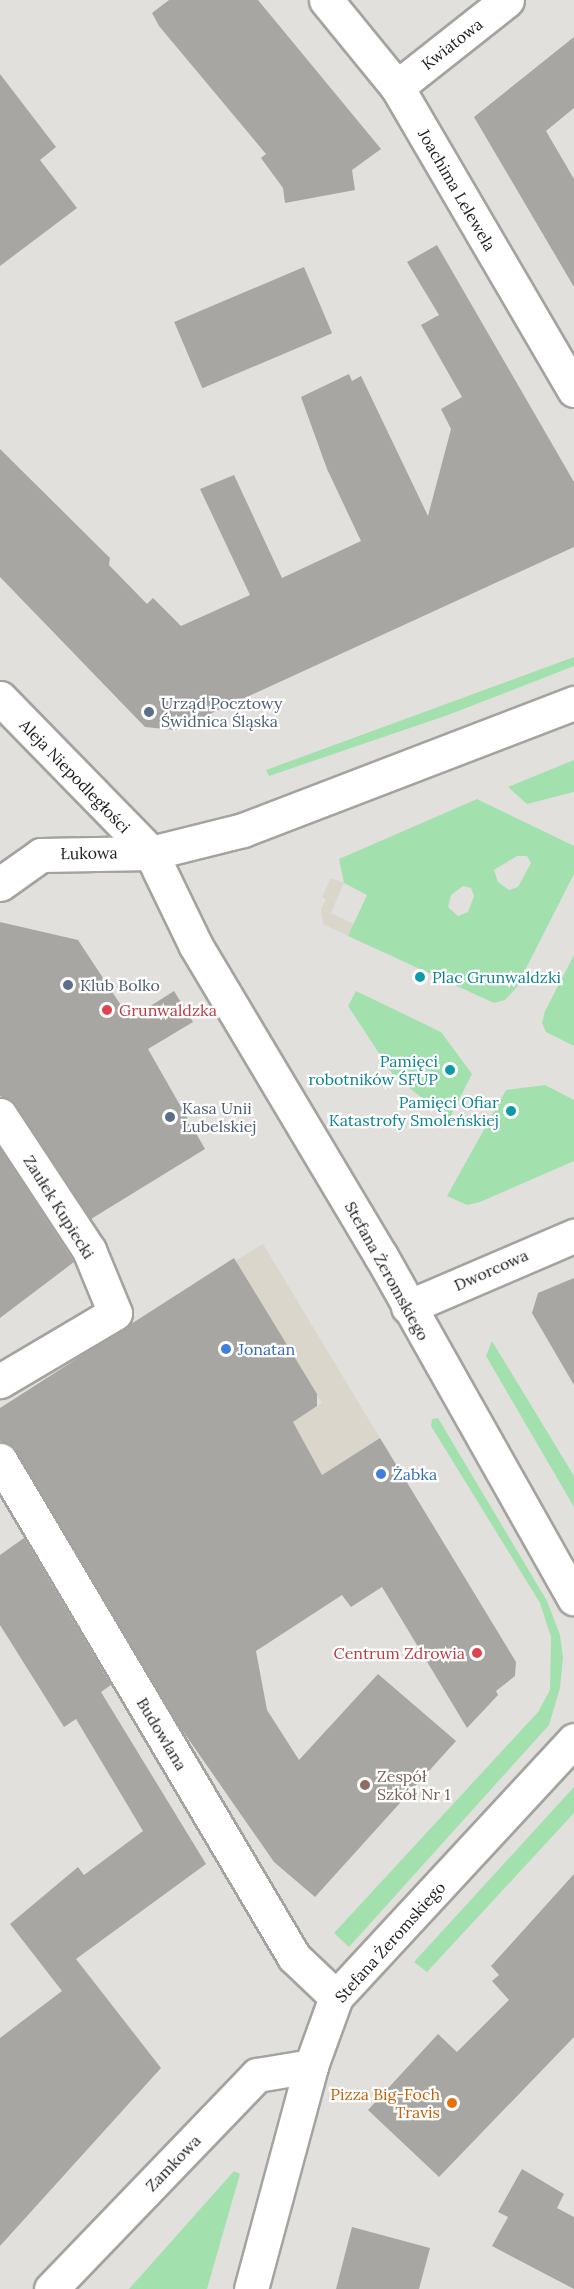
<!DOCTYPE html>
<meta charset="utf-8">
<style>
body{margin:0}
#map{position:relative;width:574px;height:2289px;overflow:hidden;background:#e2e0dc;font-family:Lora,serif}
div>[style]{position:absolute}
.built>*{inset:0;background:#dad6cb}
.green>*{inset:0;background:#a2e1ae}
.building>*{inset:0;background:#a8a6a2;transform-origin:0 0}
.roads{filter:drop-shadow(2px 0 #a5a39f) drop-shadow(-2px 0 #a5a39f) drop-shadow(0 2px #a5a39f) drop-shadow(0 -2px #a5a39f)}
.minor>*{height:33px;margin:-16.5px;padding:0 16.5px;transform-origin:16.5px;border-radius:16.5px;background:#fff}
.tertiary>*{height:33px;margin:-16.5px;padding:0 16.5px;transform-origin:16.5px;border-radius:16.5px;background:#fff}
.secondary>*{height:33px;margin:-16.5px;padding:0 16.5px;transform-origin:16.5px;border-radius:16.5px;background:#fff}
.dots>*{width:16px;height:16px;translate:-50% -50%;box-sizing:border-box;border:3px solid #fff;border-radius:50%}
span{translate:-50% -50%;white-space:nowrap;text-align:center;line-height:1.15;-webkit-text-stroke:4.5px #fff;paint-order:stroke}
.street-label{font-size:16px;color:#21201f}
.service-label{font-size:16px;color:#4e5e75}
.left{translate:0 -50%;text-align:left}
.culture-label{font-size:16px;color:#0d838f}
.right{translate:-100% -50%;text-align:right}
.health-label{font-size:16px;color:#be3a42}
.shop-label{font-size:16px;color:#366cbe}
.education-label{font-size:16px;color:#785e54}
.food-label{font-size:16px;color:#c56008}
</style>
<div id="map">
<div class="built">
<i style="clip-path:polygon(331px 878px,344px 883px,331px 913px,354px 924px,348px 936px,323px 924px,321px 909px,326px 899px,322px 897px)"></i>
<i style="clip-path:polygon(263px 1244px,380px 1438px,322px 1475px,293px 1422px,322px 1403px,233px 1262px)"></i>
</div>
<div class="green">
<i style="clip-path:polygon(574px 657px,574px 666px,448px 715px,269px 776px,266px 770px)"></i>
<i style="clip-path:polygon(574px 760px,574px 792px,527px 804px,508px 787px)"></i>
<i style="clip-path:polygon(evenodd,477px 799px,574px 846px,574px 874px,516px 988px,505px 1000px,494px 1003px,348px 936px,367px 895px,344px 883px,339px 859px,477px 799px,517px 856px,527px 856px,531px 863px,518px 887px,509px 890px,498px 882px,494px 870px,517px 856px,477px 799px,463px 886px,471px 888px,474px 896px,468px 912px,458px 916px,448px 907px,451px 895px,463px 886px)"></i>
<i style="clip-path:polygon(574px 955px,574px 1046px,546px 1032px,542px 1023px,545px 1011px)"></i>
<i style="clip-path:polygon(356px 991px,441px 1032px,472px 1074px,449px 1119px,394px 1076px,348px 1006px)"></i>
<i style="clip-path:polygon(545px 1085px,574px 1100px,574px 1161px,480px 1202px,467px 1205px,447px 1196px,506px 1090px)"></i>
<i style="clip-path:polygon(492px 1341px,574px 1476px,574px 1507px,486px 1356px)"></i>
<i style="clip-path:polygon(438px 1418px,547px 1601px,560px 1635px,563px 1657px,560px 1688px,549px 1725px,349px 1947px,334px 1933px,538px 1712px,550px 1690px,551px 1637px,540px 1603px,431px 1426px,432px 1419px)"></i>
<i style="clip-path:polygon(574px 1787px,574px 1813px,427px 1972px,414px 1962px)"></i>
<i style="clip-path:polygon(234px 2171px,240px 2174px,207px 2289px,129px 2289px)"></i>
</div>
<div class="building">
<i style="clip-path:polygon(169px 0,258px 0,381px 149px,352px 170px,355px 190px,285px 203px,283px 188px,261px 158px,266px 154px,159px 26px,152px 13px)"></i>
<i style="clip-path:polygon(574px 37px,574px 108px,546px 131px,574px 179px,574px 287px,474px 117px)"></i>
<i style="clip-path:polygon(0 74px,56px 147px,40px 160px,77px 208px,0 266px)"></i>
<i style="clip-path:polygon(437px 245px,574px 482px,574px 547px,175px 730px,145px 727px,0 577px,0 449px,110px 558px,109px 565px,147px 604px,153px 598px,181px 626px,250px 595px,200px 489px,234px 475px,282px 578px,361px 541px,327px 469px,301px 397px,349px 374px,352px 381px,361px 376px,428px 516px,451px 429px,441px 409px,462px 397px,421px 325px,439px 315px,407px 262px)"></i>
<i style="left:304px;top:267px;width:72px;height:141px;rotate:67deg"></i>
<i style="clip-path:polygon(0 922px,78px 940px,130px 1019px,174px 991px,193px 1022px,148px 1049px,205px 1149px,91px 1219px,16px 1105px,0 1096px)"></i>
<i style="clip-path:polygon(0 1149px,74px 1262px,0 1318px)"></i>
<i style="clip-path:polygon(234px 1258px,317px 1394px,317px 1406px,293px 1422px,322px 1475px,380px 1438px,516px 1662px,515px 1676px,496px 1691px,498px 1695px,467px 1728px,382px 1587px,351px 1607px,342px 1595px,256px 1651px,267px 1710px,299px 1760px,378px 1674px,456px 1741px,315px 1897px,274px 1862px,178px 1724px,16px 1450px,0 1441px,0 1408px)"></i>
<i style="clip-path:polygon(574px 1278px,574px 1385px,532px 1313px,538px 1293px)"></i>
<i style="clip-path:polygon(24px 1538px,111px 1685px,101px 1692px,206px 1864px,76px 1959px,161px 2068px,0 2246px,0 2038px,62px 1991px,10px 1924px,78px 1867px,84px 1875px,143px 1831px,76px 1719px,64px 1727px,0 1625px,0 1555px)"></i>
<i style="clip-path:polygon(574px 1874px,574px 2037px,439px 2177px,368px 2110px,438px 2034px,457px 2052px,509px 2000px,492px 1981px,499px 1975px,491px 1966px)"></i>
<i style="clip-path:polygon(522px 2169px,564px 2194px,557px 2208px,574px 2217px,574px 2289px,492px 2246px,508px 2217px,498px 2212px)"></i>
<i style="clip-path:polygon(352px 2227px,430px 2248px,419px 2289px,336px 2289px)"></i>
</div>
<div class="roads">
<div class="minor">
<i style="left:326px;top:0;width:112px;rotate:50.8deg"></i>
<i style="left:397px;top:87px;width:351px;rotate:59.7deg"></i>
<i style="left:397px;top:87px;width:140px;rotate:-38.3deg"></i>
<i style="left:0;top:884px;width:50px;rotate:-35.3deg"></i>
<i style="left:41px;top:855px;width:110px;rotate:-1deg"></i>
<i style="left:0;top:1115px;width:162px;rotate:56.6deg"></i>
<i style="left:89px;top:1250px;width:68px;rotate:67.6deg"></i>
<i style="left:115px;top:1313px;width:134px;rotate:149.4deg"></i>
<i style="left:408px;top:1307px;width:181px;rotate:-23.2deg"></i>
<i style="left:0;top:1460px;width:577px;rotate:59.39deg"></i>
<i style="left:294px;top:1957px;width:58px;rotate:43.6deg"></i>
<i style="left:51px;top:2289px;width:297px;rotate:-46.1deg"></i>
<i style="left:257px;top:2075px;width:55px;rotate:-9.5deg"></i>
</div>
<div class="tertiary">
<i style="left:151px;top:853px;width:103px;rotate:64.2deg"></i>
<i style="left:196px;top:946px;width:361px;rotate:59.2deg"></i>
<i style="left:381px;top:1256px;width:393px;rotate:60.6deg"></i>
<i style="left:251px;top:2289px;width:231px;rotate:-74.9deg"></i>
<i style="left:311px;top:2066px;width:73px;rotate:-70.1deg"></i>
<i style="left:336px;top:1997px;width:350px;rotate:-47.2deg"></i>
</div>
<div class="secondary">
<i style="left:0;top:698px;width:216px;rotate:45.7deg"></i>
<i style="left:151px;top:853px;width:95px;rotate:-14deg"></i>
<i style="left:243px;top:830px;width:355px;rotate:-21deg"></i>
</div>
</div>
<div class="dots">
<i style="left:149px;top:712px;background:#5c6f8a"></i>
<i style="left:420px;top:977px;background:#0f9aa8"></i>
<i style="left:68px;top:985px;background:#5c6f8a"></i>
<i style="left:107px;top:1010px;background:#e0444e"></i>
<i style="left:450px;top:1070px;background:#0f9aa8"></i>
<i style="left:511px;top:1111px;background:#0f9aa8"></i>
<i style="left:170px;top:1117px;background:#5c6f8a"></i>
<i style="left:226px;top:1349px;background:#3f7fe0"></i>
<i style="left:381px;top:1474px;background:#3f7fe0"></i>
<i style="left:477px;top:1653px;background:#e0444e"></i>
<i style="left:365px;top:1785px;background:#8d6e63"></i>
<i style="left:452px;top:2103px;background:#e8710a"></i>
</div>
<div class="street-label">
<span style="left:452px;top:44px;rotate:-38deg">Kwiatowa</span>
<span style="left:457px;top:190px;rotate:60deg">Joachima Lelewela</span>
<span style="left:75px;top:776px;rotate:46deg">Aleja Niepodległości</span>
<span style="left:89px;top:853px;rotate:-1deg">Łukowa</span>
<span style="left:59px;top:1207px;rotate:58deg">Zaułek Kupiecki</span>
<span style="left:491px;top:1270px;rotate:-24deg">Dworcowa</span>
<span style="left:387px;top:1271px;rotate:61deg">Stefana Żeromskiego</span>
<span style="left:162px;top:1734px;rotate:59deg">Budowlana</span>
<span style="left:390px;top:1942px;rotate:-48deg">Stefana Żeromskiego</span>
<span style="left:173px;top:2163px;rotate:-46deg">Zamkowa</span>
</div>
<div class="service-label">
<span class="left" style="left:161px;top:712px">Urząd Pocztowy<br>Świdnica Śląska</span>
<span class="left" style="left:80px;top:985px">Klub Bolko</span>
<span class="left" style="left:182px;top:1117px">Kasa Unii<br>Lubelskiej</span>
</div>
<div class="culture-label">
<span class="left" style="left:432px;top:977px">Plac Grunwaldzki</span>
<span class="right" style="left:438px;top:1070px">Pamięci<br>robotników ŚFUP</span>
<span class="right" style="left:499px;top:1111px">Pamięci Ofiar<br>Katastrofy Smoleńskiej</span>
</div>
<div class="health-label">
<span class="left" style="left:119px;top:1010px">Grunwaldzka</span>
<span class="right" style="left:465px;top:1653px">Centrum Zdrowia</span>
</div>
<div class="shop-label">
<span class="left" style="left:238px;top:1349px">Jonatan</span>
<span class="left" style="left:393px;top:1474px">Żabka</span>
</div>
<div class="education-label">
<span class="left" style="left:377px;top:1785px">Zespół<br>Szkół Nr 1</span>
</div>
<div class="food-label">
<span class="right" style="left:440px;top:2103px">Pizza Big-Foch<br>Travis</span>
</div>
</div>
